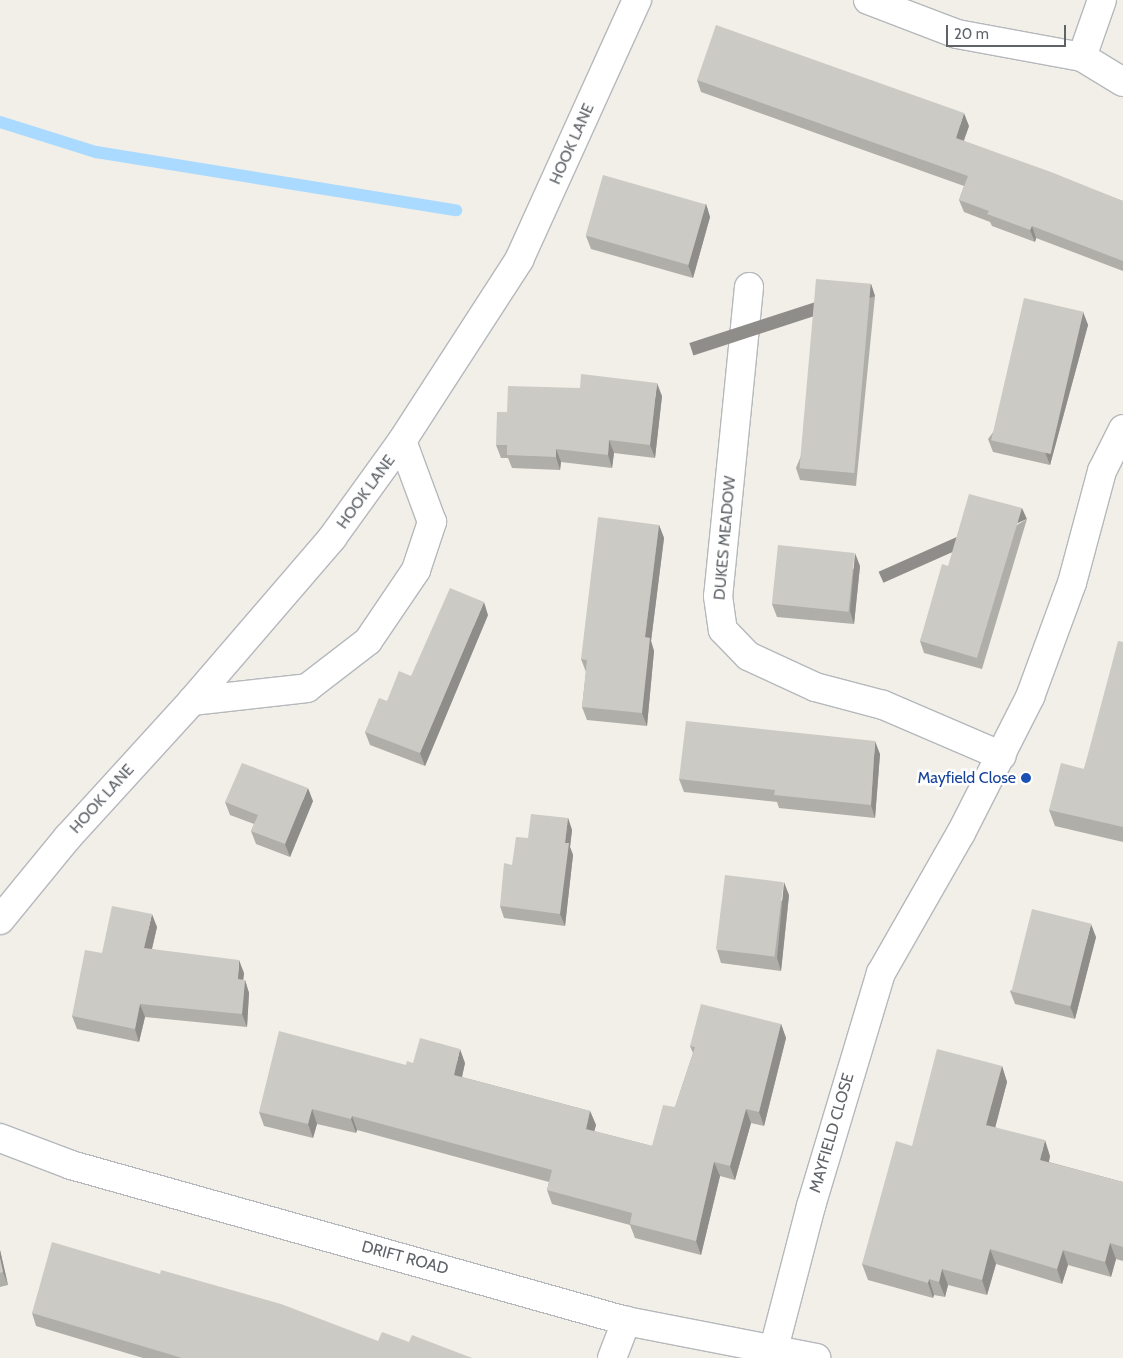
<!DOCTYPE html>
<style>
body{margin:0}
#map{position:relative;width:1123px;height:1358px;overflow:hidden;background:#f1efe8;font-family:Cabin,sans-serif}
div>[style]{position:absolute}
.stream>*{height:12px;margin:-6px;padding:0 6px;transform-origin:6px;border-radius:6px;background:#aadaff}
.roads{filter:drop-shadow(1px 0 #b5b8bc) drop-shadow(-1px 0 #b5b8bc) drop-shadow(0 1px #b5b8bc) drop-shadow(0 -1px #b5b8bc)}
.minor>*{height:28px;margin:-14px;padding:0 14px;transform-origin:14px;border-radius:14px;background:#fff}
.tertiary>*{height:28px;margin:-14px;padding:0 14px;transform-origin:14px;border-radius:14px;background:#fff}
.wall>*{inset:0;background:#afaea9}
.shaded-wall>*{inset:0;background:#8f8d8a;transform-origin:0 0}
.building>*{inset:0;background:#cccac5;transform-origin:0 0}
.dots>*{width:14px;height:14px;translate:-50% -50%;box-sizing:border-box;border:2px solid #fff;border-radius:50%}
span{translate:-50% -50%;white-space:nowrap;text-align:center;line-height:1.15;-webkit-text-stroke:5px #fff;paint-order:stroke}
.street-label{font-size:16px;color:#5f6368}
.transit-label{font-size:16px;color:#164399}
.right{translate:-100% -50%;text-align:right}
.scale{position:absolute;left:946px;top:25px;width:120px;height:22px;box-sizing:border-box;border:2px solid #5f6368;border-top:0;padding-left:6px;font-size:15px;line-height:18px;white-space:nowrap;color:#5f6368;-webkit-text-stroke:4px #fff;paint-order:stroke}
</style>
<div id="map">
<div class="stream">
<i style="left:0;top:122px;width:101px;rotate:17.4deg"></i>
<i style="left:96px;top:152px;width:365px;rotate:9.2deg"></i>
</div>
<div class="roads">
<div class="minor">
<i style="left:868px;top:0;width:95px;rotate:20.9deg"></i>
<i style="left:957px;top:34px;width:127px;rotate:10.4deg"></i>
<i style="left:1082px;top:57px;width:48px;rotate:31.4deg"></i>
<i style="left:1082px;top:57px;width:60px;rotate:-70.7deg"></i>
<i style="left:749px;top:287px;width:311px;rotate:95.7deg"></i>
<i style="left:718px;top:596px;width:34px;rotate:82deg"></i>
<i style="left:723px;top:630px;width:36px;rotate:46deg"></i>
<i style="left:748px;top:656px;width:74px;rotate:24.8deg"></i>
<i style="left:815px;top:687px;width:70px;rotate:14.8deg"></i>
<i style="left:883px;top:705px;width:129px;rotate:23.2deg"></i>
<i style="left:192px;top:701px;width:116px;rotate:-6.4deg"></i>
<i style="left:307px;top:688px;width:77px;rotate:-37.6deg"></i>
<i style="left:368px;top:641px;width:86px;rotate:-55.9deg"></i>
<i style="left:416px;top:570px;width:51px;rotate:-71.6deg"></i>
<i style="left:432px;top:522px;width:86px;rotate:-110.3deg"></i>
<i style="left:0;top:1138px;width:76px;rotate:20.8deg"></i>
<i style="left:71px;top:1165px;width:577px;rotate:15.7deg"></i>
<i style="left:626px;top:1321px;width:194px;rotate:11deg"></i>
<i style="left:773px;top:1352px;width:151px;rotate:-75.4deg"></i>
<i style="left:811px;top:1206px;width:243px;rotate:-73.3deg"></i>
<i style="left:881px;top:973px;width:161px;rotate:-60.3deg"></i>
<i style="left:961px;top:833px;width:153px;rotate:-63.1deg"></i>
<i style="left:1030px;top:697px;width:121px;rotate:-69.8deg"></i>
<i style="left:1072px;top:583px;width:116px;rotate:-75deg"></i>
<i style="left:1102px;top:471px;width:47px;rotate:-63.4deg"></i>
<i style="left:612px;top:1358px;width:40px;rotate:-69deg"></i>
</div>
<div class="tertiary">
<i style="left:0;top:920px;width:107px;rotate:-50.7deg"></i>
<i style="left:68px;top:837px;width:184px;rotate:-47.6deg"></i>
<i style="left:192px;top:701px;width:215px;rotate:-49.3deg"></i>
<i style="left:332px;top:538px;width:120px;rotate:-54.2deg"></i>
<i style="left:402px;top:441px;width:216px;rotate:-57.1deg"></i>
<i style="left:519px;top:260px;width:286px;rotate:-65.6deg"></i>
</div>
</div>
<div class="wall">
<i style="clip-path:polygon(697px 80px,969px 126px,964px 141px,1123px 201px,1123px 271px,1036px 238px,1035px 242px,992px 226px,990px 222px,964px 212px,959px 200px,964px 186px,701px 92px)"></i>
<i style="clip-path:polygon(706px 204px,710px 217px,693px 278px,591px 249px,586px 236px)"></i>
<i style="clip-path:polygon(871px 284px,875px 296px,856px 486px,800px 480px,796px 468px)"></i>
<i style="clip-path:polygon(1083px 312px,1088px 325px,1050px 465px,993px 452px,988px 439px)"></i>
<i style="clip-path:polygon(662px 396px,655px 458px,614px 453px,612px 468px,561px 462px,560px 470px,512px 468px,508px 458px,501px 458px,496px 445px,507px 412px)"></i>
<i style="clip-path:polygon(1027px 519px,982px 669px,924px 653px,920px 641px,948px 566px)"></i>
<i style="clip-path:polygon(659px 525px,664px 538px,651px 641px,654px 651px,647px 726px,587px 720px,582px 707px,586px 672px,581px 659px)"></i>
<i style="clip-path:polygon(860px 566px,854px 624px,777px 617px,772px 604px)"></i>
<i style="clip-path:polygon(488px 615px,425px 766px,370px 745px,365px 732px,387px 701px,411px 676px)"></i>
<i style="clip-path:polygon(1123px 642px,1123px 842px,1055px 826px,1049px 810px,1084px 769px)"></i>
<i style="clip-path:polygon(880px 754px,875px 818px,779px 808px,777px 802px,684px 792px,679px 779px)"></i>
<i style="clip-path:polygon(313px 801px,290px 857px,256px 844px,251px 831px,254px 824px,230px 815px,225px 802px)"></i>
<i style="clip-path:polygon(568px 818px,572px 830px,570px 847px,573px 855px,565px 926px,504px 918px,500px 906px,512px 865px,528px 838px)"></i>
<i style="clip-path:polygon(789px 895px,781px 971px,721px 963px,717px 950px)"></i>
<i style="clip-path:polygon(157px 927px,152px 949px,244px 973px,243px 980px,245px 980px,249px 993px,247px 1027px,145px 1017px,139px 1042px,77px 1029px,72px 1016px,102px 953px)"></i>
<i style="clip-path:polygon(1096px 937px,1075px 1019px,1015px 1004px,1010px 991px)"></i>
<i style="clip-path:polygon(781px 1024px,786px 1038px,764px 1126px,751px 1123px,735px 1180px,720px 1176px,701px 1255px,635px 1238px,630px 1225px,552px 1204px,547px 1190px,549px 1182px,357px 1130px,356px 1133px,317px 1124px,313px 1138px,264px 1126px,259px 1112px,413px 1063px,465px 1063px,462px 1077px,590px 1111px,596px 1125px,594px 1131px,652px 1146px,675px 1107px,693px 1053px,690px 1046px)"></i>
<i style="clip-path:polygon(1002px 1066px,1007px 1082px,995px 1127px,1050px 1156px,1049px 1162px,1123px 1182px,1123px 1261px,1116px 1259px,1111px 1277px,1068px 1265px,1062px 1284px,996px 1264px,987px 1295px,948px 1285px,945px 1297px,934px 1295px,933px 1298px,868px 1280px,862px 1264px,912px 1146px)"></i>
<i style="clip-path:polygon(0 1250px,8px 1285px,0 1287px)"></i>
<i style="clip-path:polygon(32px 1313px,378px 1341px,409px 1342px,472px 1358px,143px 1358px,36px 1326px)"></i>
</div>
<div class="shaded-wall">
<i style="clip-path:polygon(964px 113px,969px 126px,960px 150px,956px 138px)"></i>
<i style="clip-path:polygon(706px 204px,710px 217px,693px 278px,688px 265px)"></i>
<i style="clip-path:polygon(1032px 226px,1036px 238px,1035px 242px,1030px 230px)"></i>
<i style="left:871px;top:284px;width:13px;height:191px;rotate:72deg"></i>
<i style="clip-path:polygon(1083px 312px,1088px 325px,1050px 465px,1045px 452px)"></i>
<i style="clip-path:polygon(657px 383px,662px 396px,655px 458px,650px 445px)"></i>
<i style="clip-path:polygon(609px 440px,614px 453px,612px 468px,608px 455px)"></i>
<i style="clip-path:polygon(556px 449px,561px 462px,560px 470px,556px 457px)"></i>
<i style="left:1022px;top:508px;width:12px;height:157px;rotate:66deg"></i>
<i style="clip-path:polygon(659px 525px,664px 538px,651px 641px,654px 651px,647px 726px,642px 713px,645px 637px)"></i>
<i style="clip-path:polygon(855px 553px,860px 566px,854px 624px,850px 611px)"></i>
<i style="clip-path:polygon(484px 602px,488px 615px,425px 766px,420px 753px)"></i>
<i style="clip-path:polygon(875px 741px,880px 754px,875px 818px,871px 805px)"></i>
<i style="clip-path:polygon(308px 788px,313px 801px,290px 857px,285px 844px)"></i>
<i style="clip-path:polygon(568px 818px,572px 830px,570px 847px,573px 855px,565px 926px,560px 914px,565px 843px)"></i>
<i style="clip-path:polygon(784px 882px,789px 895px,781px 971px,777px 958px)"></i>
<i style="clip-path:polygon(152px 914px,157px 927px,149px 961px,144px 948px)"></i>
<i style="clip-path:polygon(1091px 924px,1096px 937px,1075px 1019px,1070px 1006px)"></i>
<i style="clip-path:polygon(239px 960px,244px 973px,242px 992px,238px 979px)"></i>
<i style="clip-path:polygon(245px 980px,249px 993px,247px 1027px,242px 1014px)"></i>
<i style="clip-path:polygon(140px 1004px,145px 1017px,139px 1042px,135px 1029px)"></i>
<i style="clip-path:polygon(781px 1024px,786px 1038px,764px 1126px,759px 1112px)"></i>
<i style="clip-path:polygon(460px 1049px,465px 1063px,459px 1090px,454px 1075px)"></i>
<i style="clip-path:polygon(1002px 1066px,1007px 1082px,992px 1140px,986px 1125px)"></i>
<i style="clip-path:polygon(312px 1109px,317px 1124px,313px 1138px,308px 1124px)"></i>
<i style="clip-path:polygon(746px 1109px,751px 1123px,735px 1180px,730px 1166px)"></i>
<i style="clip-path:polygon(590px 1111px,596px 1125px,591px 1143px,586px 1129px)"></i>
<i style="clip-path:polygon(352px 1116px,357px 1130px,356px 1133px,351px 1119px)"></i>
<i style="clip-path:polygon(1045px 1140px,1050px 1156px,1046px 1175px,1040px 1160px)"></i>
<i style="clip-path:polygon(714px 1162px,720px 1176px,701px 1255px,696px 1241px)"></i>
<i style="clip-path:polygon(1110px 1243px,1116px 1259px,1111px 1277px,1105px 1262px)"></i>
<i style="clip-path:polygon(990px 1249px,996px 1264px,987px 1295px,982px 1280px)"></i>
<i style="clip-path:polygon(0 1250px,8px 1285px,3px 1272px,0 1258px)"></i>
<i style="clip-path:polygon(1063px 1250px,1068px 1265px,1062px 1284px,1057px 1269px)"></i>
<i style="clip-path:polygon(942px 1269px,948px 1285px,945px 1297px,939px 1282px)"></i>
<i style="clip-path:polygon(929px 1279px,934px 1295px,933px 1298px,928px 1283px)"></i>
</div>
<div class="building">
<i style="clip-path:polygon(716px 25px,964px 113px,956px 138px,1051px 172px,1123px 201px,1123px 261px,1032px 226px,1030px 230px,987px 214px,989px 211px,959px 200px,968px 176px,697px 80px)"></i>
<i style="left:603px;top:175px;width:107px;height:63px;rotate:16deg"></i>
<i style="left:816px;top:279px;width:55px;height:190px;rotate:5deg"></i>
<i style="left:1024px;top:298px;width:61px;height:146px;rotate:13deg"></i>
<i style="clip-path:polygon(581px 374px,657px 383px,650px 445px,609px 440px,608px 455px,556px 449px,556px 457px,507px 455px,507px 445px,496px 445px,497px 412px,507px 412px,508px 386px,580px 388px)"></i>
<i style="clip-path:polygon(969px 494px,1022px 508px,977px 658px,920px 641px,942px 564px,948px 566px)"></i>
<i style="clip-path:polygon(598px 517px,659px 525px,645px 637px,650px 638px,642px 713px,582px 707px,587px 660px,581px 659px)"></i>
<i style="left:778px;top:545px;width:77px;height:59px;rotate:6deg"></i>
<i style="clip-path:polygon(450px 588px,484px 602px,420px 753px,365px 732px,379px 698px,387px 701px,399px 671px,411px 676px)"></i>
<i style="clip-path:polygon(1118px 641px,1123px 642px,1123px 827px,1049px 810px,1061px 763px,1084px 769px)"></i>
<i style="clip-path:polygon(686px 721px,875px 741px,871px 805px,774px 795px,775px 790px,679px 779px)"></i>
<i style="clip-path:polygon(242px 763px,308px 788px,285px 844px,251px 831px,258px 815px,225px 802px)"></i>
<i style="clip-path:polygon(531px 814px,568px 818px,565px 843px,569px 843px,560px 914px,500px 906px,504px 863px,512px 865px,516px 837px,528px 838px)"></i>
<i style="left:725px;top:875px;width:59px;height:75px;rotate:7deg"></i>
<i style="clip-path:polygon(112px 906px,152px 914px,144px 948px,239px 960px,238px 979px,245px 980px,242px 1014px,140px 1004px,135px 1029px,72px 1016px,85px 950px,102px 953px)"></i>
<i style="left:1032px;top:909px;width:61px;height:85px;rotate:14deg"></i>
<i style="clip-path:polygon(701px 1004px,781px 1024px,759px 1112px,746px 1109px,730px 1166px,714px 1162px,696px 1241px,630px 1224px,632px 1213px,547px 1190px,552px 1170px,352px 1116px,351px 1119px,312px 1109px,308px 1124px,259px 1112px,279px 1031px,406px 1065px,407px 1061px,413px 1063px,420px 1038px,460px 1049px,454px 1075px,590px 1111px,586px 1129px,652px 1146px,663px 1105px,675px 1107px,695px 1047px,690px 1046px)"></i>
<i style="clip-path:polygon(937px 1049px,1002px 1066px,986px 1125px,1045px 1140px,1040px 1160px,1123px 1182px,1123px 1247px,1110px 1243px,1105px 1262px,1063px 1250px,1057px 1269px,990px 1249px,982px 1280px,942px 1269px,939px 1282px,929px 1279px,928px 1283px,862px 1264px,896px 1141px,912px 1146px)"></i>
<i style="clip-path:polygon(52px 1242px,160px 1274px,161px 1270px,281px 1304px,378px 1341px,382px 1332px,409px 1342px,412px 1335px,472px 1358px,182px 1358px,32px 1313px)"></i>
<i style="clip-path:polygon(0 1258px,3px 1272px,0 1273px)"></i>
</div>
<div class="dots">
<i style="left:1026px;top:778px;background:#1a4fb4"></i>
</div>
<div class="street-label">
<span style="left:572px;top:144px;rotate:-66deg">HOOK LANE</span>
<span style="left:366px;top:492px;rotate:-54deg">HOOK LANE</span>
<span style="left:725px;top:538px;rotate:-85deg">DUKES MEADOW</span>
<span style="left:102px;top:799px;rotate:-48deg">HOOK LANE</span>
<span style="left:832px;top:1133px;rotate:-74deg">MAYFIELD CLOSE</span>
<span style="left:405px;top:1258px;rotate:15deg">DRIFT ROAD</span>
</div>
<div class="transit-label">
<span class="right" style="left:1016px;top:778px">Mayfield Close</span>
</div>
<div class="scale">20 m</div>
</div>
